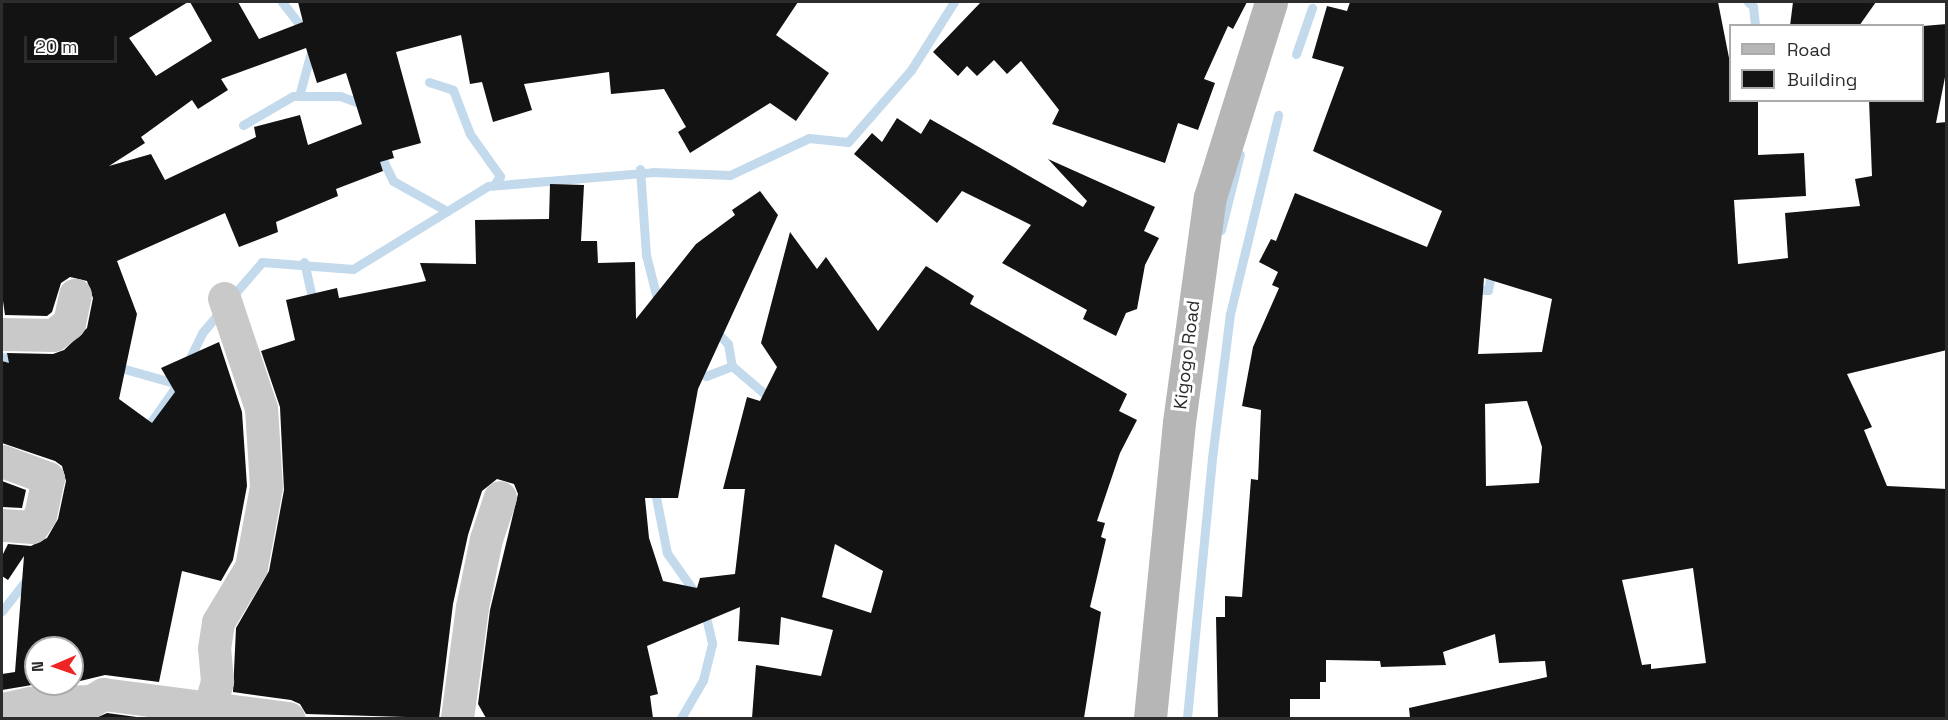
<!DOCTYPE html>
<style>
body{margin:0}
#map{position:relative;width:1948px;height:720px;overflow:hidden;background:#fff;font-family:"Space Grotesk",sans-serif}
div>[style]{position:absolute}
.stream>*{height:9px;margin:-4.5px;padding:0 4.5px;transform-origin:4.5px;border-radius:4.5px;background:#c3d9ec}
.building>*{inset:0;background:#131313}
.minor>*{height:33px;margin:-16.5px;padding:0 16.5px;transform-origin:16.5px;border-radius:16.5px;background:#c9c9c9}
.secondary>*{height:33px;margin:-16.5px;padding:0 16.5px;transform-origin:16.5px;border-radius:16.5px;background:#b6b6b6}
span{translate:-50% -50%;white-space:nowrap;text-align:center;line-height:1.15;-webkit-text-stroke:6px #fff;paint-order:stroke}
.street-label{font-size:18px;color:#2c2c2c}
.frame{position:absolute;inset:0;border:3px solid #2c2c2c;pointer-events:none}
.legend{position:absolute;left:1729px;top:24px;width:195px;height:78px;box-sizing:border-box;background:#fff;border:2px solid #ababab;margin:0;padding:8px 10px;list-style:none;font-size:18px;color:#2c2c2c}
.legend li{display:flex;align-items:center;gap:12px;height:30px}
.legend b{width:30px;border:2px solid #ababab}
.north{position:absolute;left:24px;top:636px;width:60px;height:60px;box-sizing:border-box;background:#fff;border:2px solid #ababab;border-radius:50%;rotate:268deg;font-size:16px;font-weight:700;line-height:24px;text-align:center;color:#2c2c2c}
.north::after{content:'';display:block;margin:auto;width:21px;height:27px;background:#ee2524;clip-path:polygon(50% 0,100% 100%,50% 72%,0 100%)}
.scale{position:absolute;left:24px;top:36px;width:93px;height:27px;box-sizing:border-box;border:3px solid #2c2c2c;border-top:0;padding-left:8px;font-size:18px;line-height:21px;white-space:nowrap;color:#2c2c2c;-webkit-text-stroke:4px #fff;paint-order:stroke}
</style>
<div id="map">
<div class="stream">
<i style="left:282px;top:2px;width:39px;rotate:52deg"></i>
<i style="left:1748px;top:2px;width:6px;rotate:39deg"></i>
<i style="left:1753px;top:6px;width:20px;rotate:84deg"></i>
<i style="left:1296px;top:54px;width:49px;rotate:-70.8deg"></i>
<i style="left:429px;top:82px;width:25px;rotate:18deg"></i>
<i style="left:453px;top:90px;width:47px;rotate:68.9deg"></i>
<i style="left:470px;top:134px;width:52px;rotate:54.5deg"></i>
<i style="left:500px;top:176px;width:11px;rotate:124deg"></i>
<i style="left:299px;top:96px;width:46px;rotate:-74.7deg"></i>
<i style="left:243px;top:125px;width:58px;rotate:-30.1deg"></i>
<i style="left:293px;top:96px;width:47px"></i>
<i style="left:340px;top:96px;width:27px;rotate:20deg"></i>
<i style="left:378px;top:150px;width:34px;rotate:64deg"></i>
<i style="left:393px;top:181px;width:62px;rotate:29.1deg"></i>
<i style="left:447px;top:211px;width:3px;rotate:162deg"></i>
<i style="left:640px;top:169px;width:86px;rotate:86deg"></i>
<i style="left:646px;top:255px;width:53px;rotate:75.7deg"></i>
<i style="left:1221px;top:230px;width:78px;rotate:-76deg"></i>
<i style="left:304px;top:262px;width:45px;rotate:77.2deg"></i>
<i style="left:1472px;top:290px;width:16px"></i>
<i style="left:1488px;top:290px;width:20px;rotate:-79deg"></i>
<i style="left:230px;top:299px;width:49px;rotate:-49.1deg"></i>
<i style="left:262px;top:262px;width:91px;rotate:4.4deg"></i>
<i style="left:353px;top:269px;width:158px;rotate:-31.6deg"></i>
<i style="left:488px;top:186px;width:166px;rotate:-4.8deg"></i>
<i style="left:653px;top:172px;width:77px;rotate:2.2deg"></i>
<i style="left:730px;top:175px;width:87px;rotate:-25.1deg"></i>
<i style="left:809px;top:138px;width:39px;rotate:6deg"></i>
<i style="left:848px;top:142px;width:96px;rotate:-48.8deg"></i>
<i style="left:911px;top:70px;width:80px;rotate:-57.7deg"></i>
<i style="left:715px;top:330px;width:19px;rotate:47deg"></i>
<i style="left:728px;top:344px;width:22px;rotate:80deg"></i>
<i style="left:732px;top:366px;width:52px;rotate:40.4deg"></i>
<i style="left:2px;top:357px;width:18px;rotate:9deg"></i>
<i style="left:187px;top:364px;width:34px;rotate:-64deg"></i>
<i style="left:202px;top:333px;width:30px;rotate:-50deg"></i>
<i style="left:114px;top:366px;width:66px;rotate:15.7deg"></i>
<i style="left:695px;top:372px;width:12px;rotate:20deg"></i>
<i style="left:706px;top:376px;width:28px;rotate:-21deg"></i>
<i style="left:144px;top:432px;width:61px;rotate:-55deg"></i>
<i style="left:654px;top:487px;width:67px;rotate:78.9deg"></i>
<i style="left:667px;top:553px;width:54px;rotate:54.8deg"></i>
<i style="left:2px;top:611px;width:39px;rotate:-52deg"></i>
<i style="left:681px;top:718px;width:44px;rotate:-59.9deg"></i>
<i style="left:703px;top:680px;width:38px;rotate:-76deg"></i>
<i style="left:712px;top:643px;width:35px;rotate:-103deg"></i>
<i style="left:1187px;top:718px;width:261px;rotate:-84.5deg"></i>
<i style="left:1212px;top:458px;width:145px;rotate:-82.9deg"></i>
<i style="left:1230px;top:314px;width:205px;rotate:-76.4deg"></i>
</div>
<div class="building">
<i style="clip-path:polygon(evenodd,2px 2px,188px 2px,129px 38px,156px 76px,212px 41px,190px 2px,238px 2px,259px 39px,303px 22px,298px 2px,798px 2px,776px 35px,829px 73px,796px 121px,770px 103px,690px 153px,678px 132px,686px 127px,664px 89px,611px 94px,609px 72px,524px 84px,532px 110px,493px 122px,482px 82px,470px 84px,461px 35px,396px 52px,421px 143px,392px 151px,394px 158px,380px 162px,383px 171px,336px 189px,338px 196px,276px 222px,278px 232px,239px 247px,225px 213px,117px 261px,137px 314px,119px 399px,152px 423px,175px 392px,161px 368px,219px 342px,242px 412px,247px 486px,233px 560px,221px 581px,182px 571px,159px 682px,105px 675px,72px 683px,72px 648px,36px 648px,38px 684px,2px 690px,2px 674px,15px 672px,24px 556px,8px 580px,2px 576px,2px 556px,8px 544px,31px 546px,47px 538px,58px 519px,66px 481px,62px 466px,55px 461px,2px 443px,2px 361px,9px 363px,7px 353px,53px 354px,64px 350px,87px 328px,93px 298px,87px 281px,70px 277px,61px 283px,52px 312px,47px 316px,5px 315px,2px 294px,2px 2px,306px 48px,317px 83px,346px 73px,362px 124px,308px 145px,300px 115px,254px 127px,256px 137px,165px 180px,151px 154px,109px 166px,145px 143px,141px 137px,192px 100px,198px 109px,228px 90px,221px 79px,306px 48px)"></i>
<i style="clip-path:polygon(981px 2px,1247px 2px,1233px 29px,1228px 26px,1204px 79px,1215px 83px,1198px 130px,1178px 123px,1165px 163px,1052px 124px,1059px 110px,1021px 61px,1007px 74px,994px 60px,977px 76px,967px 66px,958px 76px,933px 52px)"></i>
<i style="clip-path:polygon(evenodd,1350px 2px,1718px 2px,1731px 68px,1731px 100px,1758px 100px,1758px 155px,1804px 153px,1806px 196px,1734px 200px,1738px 264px,1788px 258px,1785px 213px,1860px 206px,1855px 179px,1872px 176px,1869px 100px,1923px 100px,1923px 26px,1947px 24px,1947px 67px,1936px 123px,1947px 122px,1947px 350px,1847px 374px,1872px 427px,1864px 430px,1887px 486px,1947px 489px,1947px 718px,1410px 718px,1409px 708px,1547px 677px,1545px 661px,1499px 663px,1495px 634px,1443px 652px,1446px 665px,1381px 667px,1380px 661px,1326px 660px,1326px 682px,1320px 682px,1320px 699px,1290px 699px,1290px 717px,1218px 718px,1216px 617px,1225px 617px,1225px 596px,1242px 597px,1251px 479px,1258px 480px,1261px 410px,1242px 406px,1253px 347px,1279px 288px,1272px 285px,1278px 272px,1259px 262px,1271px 239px,1276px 241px,1295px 193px,1427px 247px,1442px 211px,1313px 151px,1344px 67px,1312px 58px,1327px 6px,1347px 11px,1350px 2px,1484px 278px,1552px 299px,1542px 352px,1478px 354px,1484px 278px,1350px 2px,1527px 401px,1542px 447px,1539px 483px,1486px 486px,1485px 404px,1527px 401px,1350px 2px,1693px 568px,1706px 663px,1651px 669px,1651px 664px,1642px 665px,1622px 580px,1693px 568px)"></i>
<i style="clip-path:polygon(1793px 2px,1876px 2px,1859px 26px,1790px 26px)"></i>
<i style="clip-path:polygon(897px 118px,921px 134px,930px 119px,1083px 207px,1087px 201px,1048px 159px,1155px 207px,1144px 231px,1159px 238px,1145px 265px,1137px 309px,1126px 313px,1116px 336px,1083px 319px,1087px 310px,1002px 263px,1031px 225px,962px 191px,937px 223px,854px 154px,872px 133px,882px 142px)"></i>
<i style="clip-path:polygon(evenodd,550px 184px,584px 185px,581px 241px,597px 241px,598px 263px,635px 262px,636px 319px,696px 244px,735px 215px,732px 210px,760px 191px,778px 215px,698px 389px,678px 498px,645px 498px,649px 538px,663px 581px,697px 588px,700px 578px,735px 574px,745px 489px,723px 489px,747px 397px,760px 401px,777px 367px,761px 343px,790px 232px,817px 269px,826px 257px,878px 331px,926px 266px,974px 296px,970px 304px,1127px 394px,1119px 411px,1137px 420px,1120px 453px,1097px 521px,1105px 523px,1101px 537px,1106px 539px,1090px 607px,1101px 612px,1084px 718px,752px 718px,756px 665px,821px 676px,833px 630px,781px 617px,779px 645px,738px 641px,740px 607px,647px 646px,658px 694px,650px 696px,653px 718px,486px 718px,478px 704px,490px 610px,518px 494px,514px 484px,497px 479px,482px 491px,468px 535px,453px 604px,439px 718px,306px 714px,300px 704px,291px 700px,233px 692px,236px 628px,269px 571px,284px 490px,280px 407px,261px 351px,295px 340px,286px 300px,337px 288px,339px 298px,426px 281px,420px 263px,476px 264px,475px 220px,549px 219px,550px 184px,835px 544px,883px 571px,871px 613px,822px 597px,835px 544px)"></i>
<i style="clip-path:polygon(2px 481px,26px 490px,22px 508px,2px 507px)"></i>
<i style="clip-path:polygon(107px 713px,144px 718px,96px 718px)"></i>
</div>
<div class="minor">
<i style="left:2px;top:334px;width:51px;rotate:1.1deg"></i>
<i style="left:53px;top:335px;width:20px;rotate:-37deg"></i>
<i style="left:69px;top:323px;width:29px;rotate:-78deg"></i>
<i style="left:2px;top:461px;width:49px;rotate:20.3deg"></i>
<i style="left:48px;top:478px;width:38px;rotate:102deg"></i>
<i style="left:40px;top:515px;width:14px;rotate:124deg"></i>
<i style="left:32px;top:527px;width:30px;rotate:-176deg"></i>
<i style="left:210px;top:706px;width:26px;rotate:-74deg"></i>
<i style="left:217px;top:681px;width:33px;rotate:-95deg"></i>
<i style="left:214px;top:648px;width:26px;rotate:-81deg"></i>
<i style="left:218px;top:622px;width:64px;rotate:-59deg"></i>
<i style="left:251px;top:567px;width:81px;rotate:-79.4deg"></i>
<i style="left:266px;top:487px;width:79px;rotate:-93.6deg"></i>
<i style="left:261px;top:408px;width:116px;rotate:-108.6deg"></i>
<i style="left:2px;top:709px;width:30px;rotate:-12deg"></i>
<i style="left:31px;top:703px;width:60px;rotate:-1.9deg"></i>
<i style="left:91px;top:701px;width:14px;rotate:-30deg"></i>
<i style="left:103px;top:694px;width:187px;rotate:7.4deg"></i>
<i style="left:457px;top:718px;width:112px;rotate:-82.3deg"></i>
<i style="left:472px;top:607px;width:69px;rotate:-78.4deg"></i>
<i style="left:486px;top:539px;width:44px;rotate:-71.6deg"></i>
</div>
<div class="secondary">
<i style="left:1150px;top:718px;width:297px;rotate:-84.4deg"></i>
<i style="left:1179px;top:422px;width:227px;rotate:-82.2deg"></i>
<i style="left:1210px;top:197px;width:204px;rotate:-72.6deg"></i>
</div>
<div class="street-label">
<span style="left:1187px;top:355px;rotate:-83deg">Kigogo Road</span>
</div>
<div class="frame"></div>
<ul class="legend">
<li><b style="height:8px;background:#b6b6b6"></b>Road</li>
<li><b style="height:16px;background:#131313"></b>Building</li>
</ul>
<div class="north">N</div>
<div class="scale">20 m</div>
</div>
